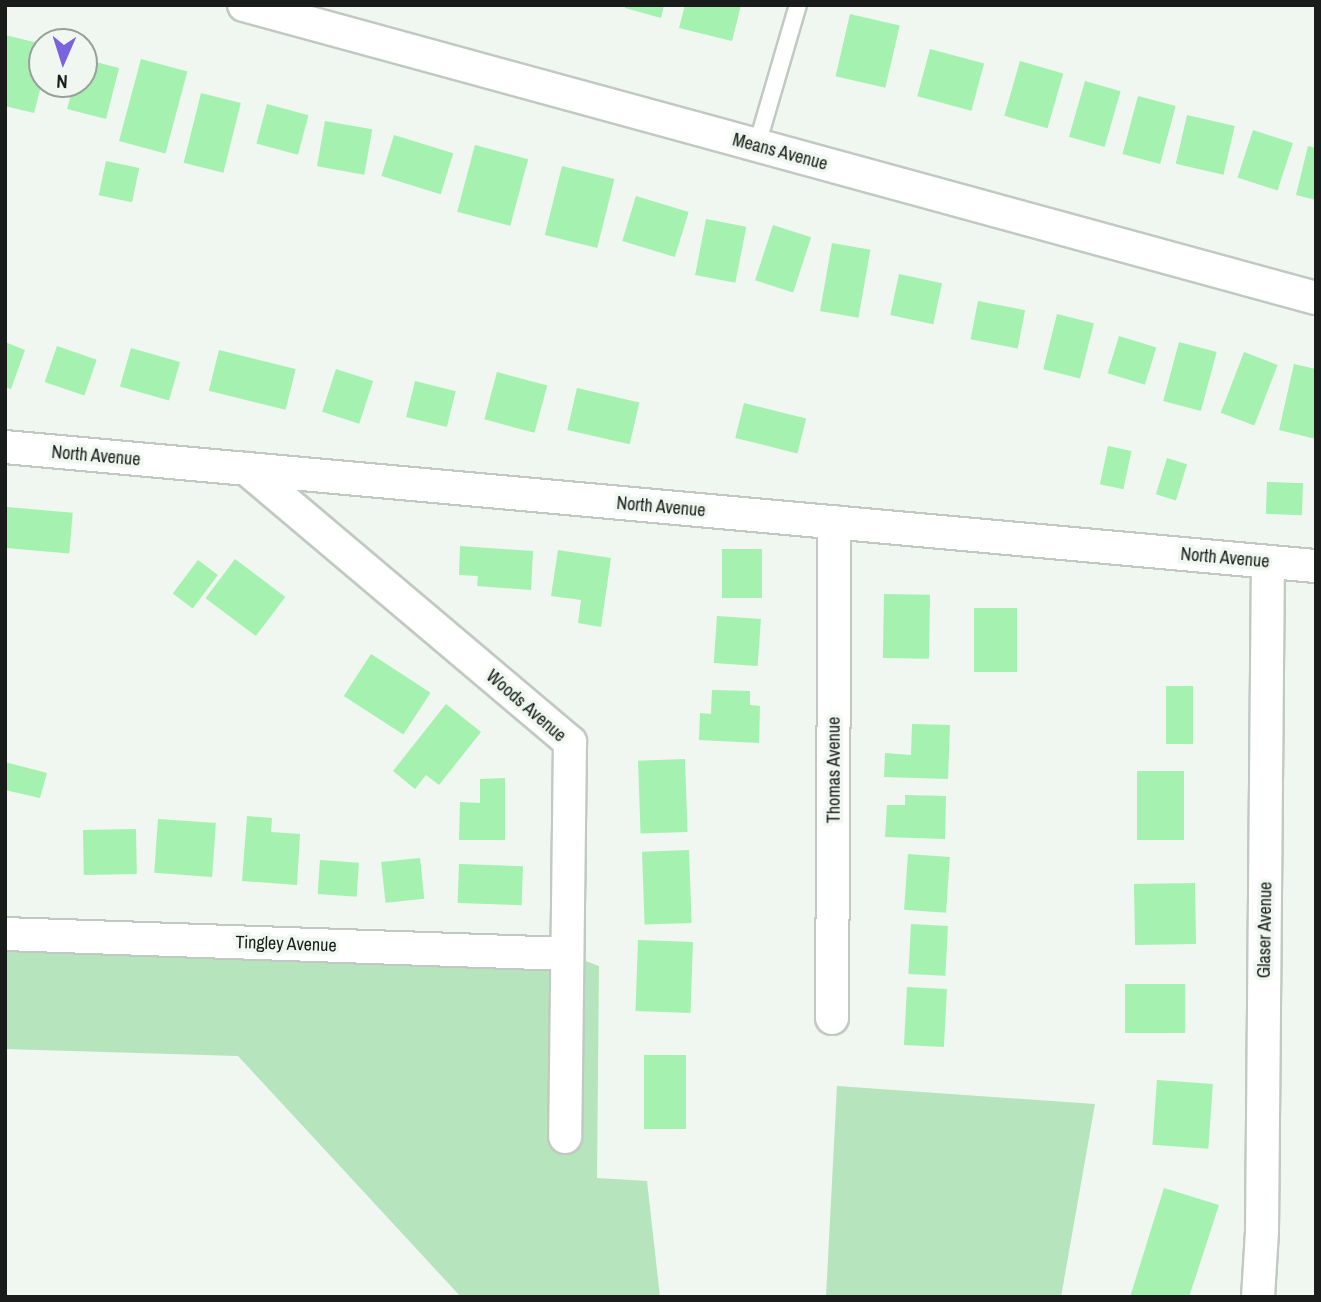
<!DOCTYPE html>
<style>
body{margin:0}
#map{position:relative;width:1321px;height:1302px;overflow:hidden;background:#eff7f0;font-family:"Archivo Narrow",sans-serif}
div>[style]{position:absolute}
.green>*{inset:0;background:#b6e4bc}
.building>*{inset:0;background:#a4f1b0;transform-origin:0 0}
.roads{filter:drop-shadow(2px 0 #c1c9c2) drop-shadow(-2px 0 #c1c9c2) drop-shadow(0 2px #c1c9c2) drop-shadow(0 -2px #c1c9c2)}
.lane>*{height:16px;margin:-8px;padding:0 8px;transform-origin:8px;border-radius:8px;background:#fff}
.street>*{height:32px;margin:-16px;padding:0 16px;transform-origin:16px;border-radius:16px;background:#fff}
span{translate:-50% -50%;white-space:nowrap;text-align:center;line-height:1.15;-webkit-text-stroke:7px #eff7f0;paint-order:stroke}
.street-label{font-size:18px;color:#191c1a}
.frame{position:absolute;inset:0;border:7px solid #191c1a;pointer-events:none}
.north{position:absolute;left:28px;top:28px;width:70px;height:70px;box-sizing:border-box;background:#eff7f0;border:2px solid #999f9a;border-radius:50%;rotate:183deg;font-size:19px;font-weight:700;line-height:28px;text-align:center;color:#191c1a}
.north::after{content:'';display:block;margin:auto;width:24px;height:32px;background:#7a63de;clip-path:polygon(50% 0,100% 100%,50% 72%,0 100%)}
</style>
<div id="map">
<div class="green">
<i style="clip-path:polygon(5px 934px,567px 954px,599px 966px,597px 1178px,647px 1181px,660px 1297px,461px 1297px,238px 1056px,5px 1049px)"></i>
<i style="clip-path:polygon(837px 1086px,1095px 1104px,1061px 1297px,826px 1297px)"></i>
</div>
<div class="building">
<i style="clip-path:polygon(625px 5px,664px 5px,661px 18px,625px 8px)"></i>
<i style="clip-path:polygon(685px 5px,741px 5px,732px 41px,679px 28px)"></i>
<i style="left:850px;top:14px;width:51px;height:64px;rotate:13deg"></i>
<i style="clip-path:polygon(5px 35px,42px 44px,42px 82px,34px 113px,5px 106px)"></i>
<i style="left:930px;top:49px;width:56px;height:49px;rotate:15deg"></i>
<i style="clip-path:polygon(84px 59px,119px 68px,106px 119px,67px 109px,74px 84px,84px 84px)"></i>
<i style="left:141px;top:59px;width:48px;height:85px;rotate:15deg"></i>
<i style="left:1020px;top:61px;width:45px;height:57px;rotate:16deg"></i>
<i style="left:1085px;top:81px;width:37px;height:58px;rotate:16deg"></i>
<i style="left:201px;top:93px;width:41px;height:72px;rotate:14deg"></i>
<i style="left:1138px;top:96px;width:39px;height:60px;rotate:15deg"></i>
<i style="left:267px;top:104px;width:43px;height:41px;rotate:15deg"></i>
<i style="left:1187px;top:115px;width:49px;height:50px;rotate:13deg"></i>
<i style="left:325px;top:121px;width:48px;height:46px;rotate:10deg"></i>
<i style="left:1253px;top:130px;width:42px;height:50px;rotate:18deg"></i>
<i style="left:394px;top:135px;width:62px;height:43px;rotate:17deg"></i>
<i style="left:475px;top:145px;width:55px;height:69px;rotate:15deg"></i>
<i style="clip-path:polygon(1308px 146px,1316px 148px,1316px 200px,1296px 195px)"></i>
<i style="left:106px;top:161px;width:34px;height:35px;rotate:12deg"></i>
<i style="left:562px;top:166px;width:54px;height:71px;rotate:14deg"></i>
<i style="left:636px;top:196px;width:55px;height:47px;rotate:17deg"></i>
<i style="left:706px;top:219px;width:41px;height:57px;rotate:11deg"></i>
<i style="left:773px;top:225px;width:40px;height:58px;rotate:18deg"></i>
<i style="left:832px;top:243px;width:39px;height:69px;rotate:10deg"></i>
<i style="left:899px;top:274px;width:44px;height:42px;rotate:12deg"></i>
<i style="left:978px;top:301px;width:48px;height:39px;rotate:11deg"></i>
<i style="left:1057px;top:314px;width:38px;height:57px;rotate:14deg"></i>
<i style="left:1119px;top:336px;width:39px;height:39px;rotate:17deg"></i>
<i style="clip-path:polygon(5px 342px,25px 350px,11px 389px,5px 387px)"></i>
<i style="left:1179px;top:342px;width:39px;height:61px;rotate:15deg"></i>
<i style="left:57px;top:346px;width:42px;height:38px;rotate:19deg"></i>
<i style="left:131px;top:348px;width:51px;height:40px;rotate:16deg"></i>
<i style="left:219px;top:350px;width:79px;height:42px;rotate:14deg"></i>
<i style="left:1244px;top:352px;width:36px;height:65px;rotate:21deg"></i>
<i style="clip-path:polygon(1294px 364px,1316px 369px,1316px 439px,1279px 430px)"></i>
<i style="left:336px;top:369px;width:39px;height:45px;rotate:18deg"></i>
<i style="left:497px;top:372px;width:52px;height:49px;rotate:15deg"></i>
<i style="left:415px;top:381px;width:42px;height:37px;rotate:14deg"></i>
<i style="left:577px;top:388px;width:64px;height:43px;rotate:13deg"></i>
<i style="left:744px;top:403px;width:64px;height:36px;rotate:14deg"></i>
<i style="left:1108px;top:446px;width:24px;height:39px;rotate:12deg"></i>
<i style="left:1167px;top:458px;width:21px;height:38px;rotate:17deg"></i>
<i style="left:1267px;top:482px;width:36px;height:32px;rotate:2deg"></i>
<i style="left:7px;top:507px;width:66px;height:41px;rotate:5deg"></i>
<i style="clip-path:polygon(460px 546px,533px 551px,531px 590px,477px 586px,478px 576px,459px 575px)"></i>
<i style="left:722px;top:549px;width:40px;height:49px"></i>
<i style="clip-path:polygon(558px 550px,611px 558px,601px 627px,578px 623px,581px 600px,551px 596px)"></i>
<i style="left:235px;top:559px;width:63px;height:49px;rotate:37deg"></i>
<i style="left:198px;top:560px;width:25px;height:42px;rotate:37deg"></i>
<i style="left:884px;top:594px;width:46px;height:64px;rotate:1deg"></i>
<i style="left:974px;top:608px;width:43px;height:64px"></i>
<i style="left:717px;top:616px;width:44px;height:47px;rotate:4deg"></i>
<i style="left:371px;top:654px;width:71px;height:50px;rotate:33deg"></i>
<i style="left:1166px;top:686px;width:27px;height:58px"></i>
<i style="clip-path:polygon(712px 690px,750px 691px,750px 705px,760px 706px,759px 743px,699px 740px,700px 713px,711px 714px)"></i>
<i style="clip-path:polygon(446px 704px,481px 732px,439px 785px,426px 775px,415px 789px,393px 771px)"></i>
<i style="clip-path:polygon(912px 724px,950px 725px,948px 779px,884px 777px,885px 753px,911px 755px)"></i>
<i style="left:685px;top:759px;width:73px;height:47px;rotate:88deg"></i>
<i style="clip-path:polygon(5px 762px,47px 773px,40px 798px,5px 790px)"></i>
<i style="left:1137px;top:771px;width:47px;height:69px"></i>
<i style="clip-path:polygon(505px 778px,505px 840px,459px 840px,460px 802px,480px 803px,480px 779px)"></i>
<i style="clip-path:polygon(905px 795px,946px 796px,945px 839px,885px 837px,887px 805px,905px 805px)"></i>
<i style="clip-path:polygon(247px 816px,272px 818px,271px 832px,300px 834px,297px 885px,242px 881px)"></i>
<i style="left:158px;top:819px;width:58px;height:54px;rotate:4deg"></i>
<i style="left:136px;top:829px;width:45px;height:53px;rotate:89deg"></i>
<i style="left:689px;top:850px;width:73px;height:47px;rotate:88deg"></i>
<i style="left:908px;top:854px;width:42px;height:56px;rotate:4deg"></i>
<i style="left:420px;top:858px;width:41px;height:39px;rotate:84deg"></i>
<i style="left:320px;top:860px;width:39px;height:34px;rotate:4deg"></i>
<i style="left:459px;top:864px;width:64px;height:39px;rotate:2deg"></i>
<i style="left:1195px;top:883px;width:61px;height:61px;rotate:89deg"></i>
<i style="left:911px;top:924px;width:37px;height:50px;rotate:3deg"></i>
<i style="left:638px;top:940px;width:55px;height:71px;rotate:2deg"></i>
<i style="left:1125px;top:984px;width:60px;height:49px"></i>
<i style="left:907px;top:987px;width:40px;height:58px;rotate:3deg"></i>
<i style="left:644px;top:1055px;width:42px;height:74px"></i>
<i style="left:1157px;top:1080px;width:56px;height:65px;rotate:4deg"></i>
<i style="clip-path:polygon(1164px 1188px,1219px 1205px,1189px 1297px,1130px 1297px)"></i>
</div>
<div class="roads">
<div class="lane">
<i style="left:757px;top:145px;width:146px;rotate:-73.7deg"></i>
</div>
<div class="street">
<i style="left:244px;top:5px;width:1111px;rotate:15.29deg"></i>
<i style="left:5px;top:447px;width:1316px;rotate:5.19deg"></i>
<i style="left:247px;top:469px;width:423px;rotate:40.2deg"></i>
<i style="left:570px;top:742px;width:395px;rotate:90.7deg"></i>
<i style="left:5px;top:934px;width:562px;rotate:2.04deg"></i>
<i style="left:832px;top:1018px;width:496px;rotate:-89.7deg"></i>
<i style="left:1258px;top:1297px;width:66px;rotate:-86.5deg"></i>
<i style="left:1262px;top:1231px;width:669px;rotate:-89.49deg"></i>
</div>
</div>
<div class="street-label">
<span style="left:780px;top:152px;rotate:15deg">Means Avenue</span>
<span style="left:96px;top:456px;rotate:5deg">North Avenue</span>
<span style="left:661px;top:507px;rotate:5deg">North Avenue</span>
<span style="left:1225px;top:558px;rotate:5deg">North Avenue</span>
<span style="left:526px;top:706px;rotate:41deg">Woods Avenue</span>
<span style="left:834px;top:770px;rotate:-90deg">Thomas Avenue</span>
<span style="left:1265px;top:930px;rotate:-89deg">Glaser Avenue</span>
<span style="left:286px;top:944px;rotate:2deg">Tingley Avenue</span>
</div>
<div class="frame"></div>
<div class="north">N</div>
</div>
